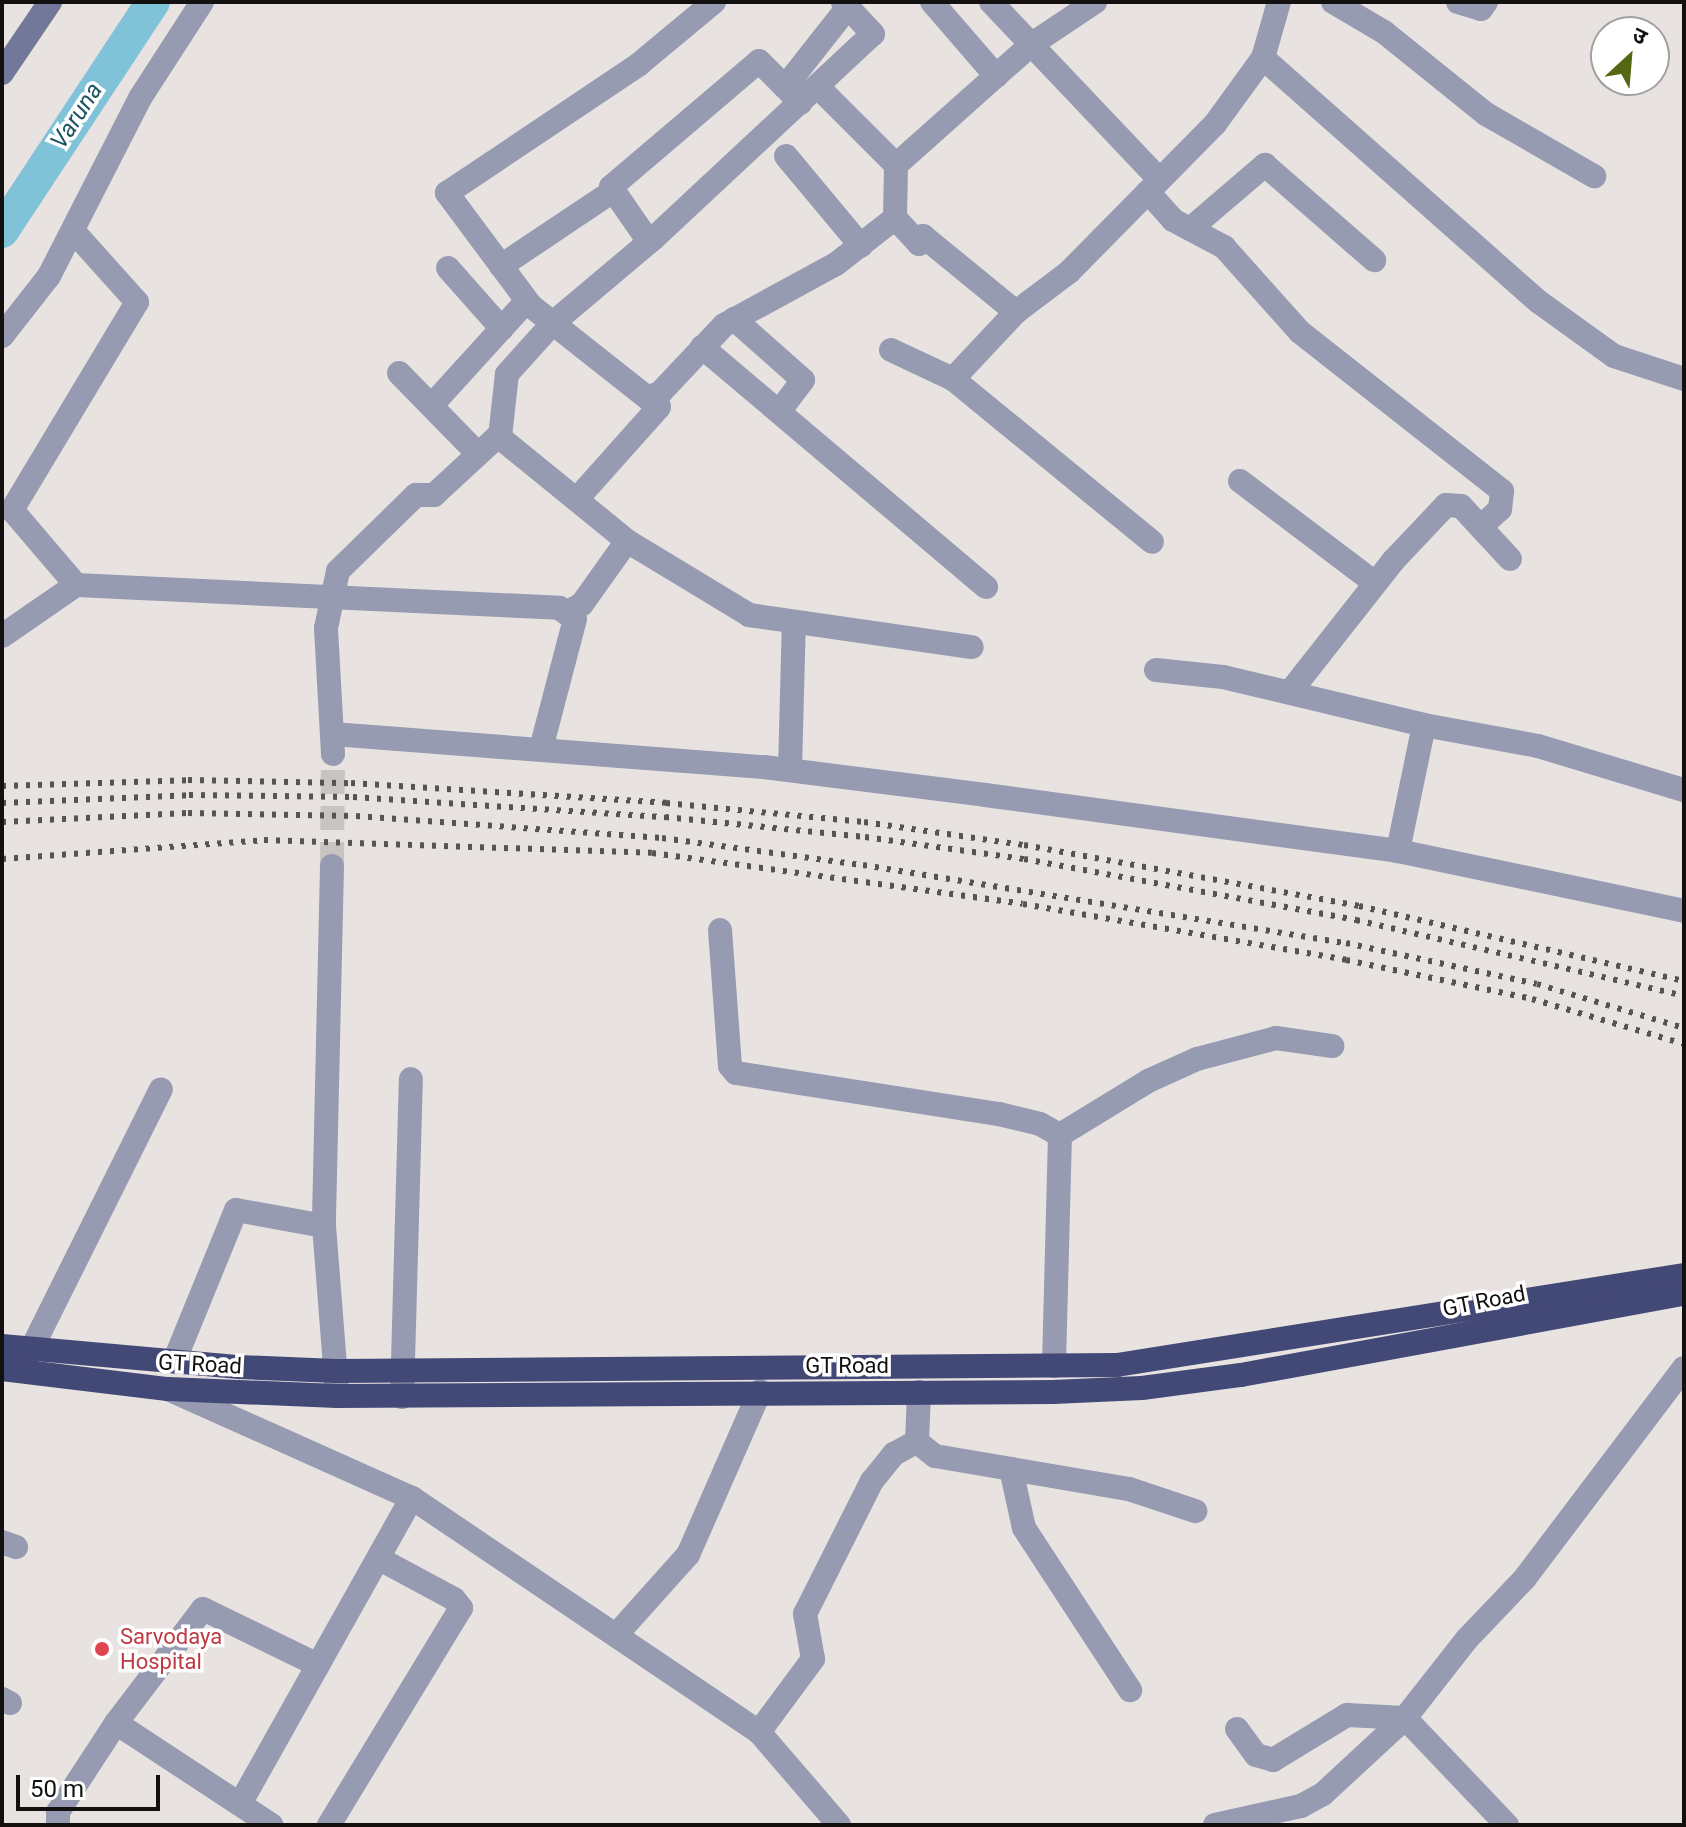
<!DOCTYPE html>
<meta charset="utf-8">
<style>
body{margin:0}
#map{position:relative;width:1686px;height:1827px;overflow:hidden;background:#e8e3e0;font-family:Roboto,"Noto Sans Devanagari",sans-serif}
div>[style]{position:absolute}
.river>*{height:34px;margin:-17px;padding:0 17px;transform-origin:17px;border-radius:17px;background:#80c3d8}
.street-tunnel>*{height:24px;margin-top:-12px;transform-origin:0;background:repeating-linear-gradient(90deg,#c8c4c1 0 24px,transparent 0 36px)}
.street>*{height:24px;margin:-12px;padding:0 12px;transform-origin:12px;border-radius:12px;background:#979bb2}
.secondary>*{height:24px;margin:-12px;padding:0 12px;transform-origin:12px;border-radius:12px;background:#727899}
.highway>*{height:24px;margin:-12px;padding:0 12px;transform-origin:12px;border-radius:12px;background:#434976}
.rail>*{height:6px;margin-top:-3px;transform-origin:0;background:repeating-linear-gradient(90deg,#565352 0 4px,transparent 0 12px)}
.dots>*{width:22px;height:22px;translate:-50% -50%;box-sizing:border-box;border:4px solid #fff;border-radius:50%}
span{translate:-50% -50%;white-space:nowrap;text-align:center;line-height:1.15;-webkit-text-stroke:7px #fff;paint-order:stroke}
.street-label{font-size:22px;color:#131110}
.health-label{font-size:22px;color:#be3a42}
.left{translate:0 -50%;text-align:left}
.water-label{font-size:24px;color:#1c5463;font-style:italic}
.frame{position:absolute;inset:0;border:4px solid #131110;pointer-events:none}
.north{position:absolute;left:1590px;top:16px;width:80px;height:80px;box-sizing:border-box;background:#fff;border:2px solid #a1a09f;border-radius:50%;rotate:26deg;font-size:22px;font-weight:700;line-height:32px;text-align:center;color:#131110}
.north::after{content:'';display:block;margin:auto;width:28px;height:36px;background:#546713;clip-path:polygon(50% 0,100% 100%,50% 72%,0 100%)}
.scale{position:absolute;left:16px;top:1775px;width:144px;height:36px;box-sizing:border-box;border:4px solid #131110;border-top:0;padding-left:10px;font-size:24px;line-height:28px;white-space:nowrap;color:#131110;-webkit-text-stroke:6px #fff;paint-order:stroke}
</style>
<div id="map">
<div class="river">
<i style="left:2px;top:231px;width:274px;rotate:-56.6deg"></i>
</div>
<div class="street-tunnel">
<i style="left:332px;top:866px;width:112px;rotate:-89.5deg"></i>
</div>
<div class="street">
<i style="left:932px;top:2px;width:98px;rotate:49.1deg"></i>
<i style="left:991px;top:2px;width:245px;rotate:46.5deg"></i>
<i style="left:1333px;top:2px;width:59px;rotate:30.5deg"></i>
<i style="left:1384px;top:32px;width:131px;rotate:38.8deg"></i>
<i style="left:1486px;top:114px;width:125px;rotate:29.9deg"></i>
<i style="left:1458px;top:2px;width:24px;rotate:17deg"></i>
<i style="left:1481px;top:9px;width:9px;rotate:-54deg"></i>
<i style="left:1263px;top:58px;width:368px;rotate:41.5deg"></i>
<i style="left:1539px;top:302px;width:92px;rotate:35.8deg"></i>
<i style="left:1614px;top:356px;width:74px;rotate:18.2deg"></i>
<i style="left:785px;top:87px;width:102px;rotate:-51.8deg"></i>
<i style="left:818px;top:87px;width:110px;rotate:45deg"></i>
<i style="left:786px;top:156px;width:117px;rotate:50.2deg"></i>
<i style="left:1148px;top:192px;width:38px;rotate:48deg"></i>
<i style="left:1173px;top:220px;width:58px;rotate:27.9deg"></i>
<i style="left:1224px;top:247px;width:114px;rotate:48.2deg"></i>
<i style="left:1300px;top:332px;width:257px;rotate:38.2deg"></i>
<i style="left:1502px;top:491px;width:18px;rotate:96deg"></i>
<i style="left:1500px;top:509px;width:26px;rotate:137deg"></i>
<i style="left:895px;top:218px;width:53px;rotate:-88.9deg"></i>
<i style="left:896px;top:165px;width:182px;rotate:-41.7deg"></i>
<i style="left:1032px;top:44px;width:76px;rotate:-33.7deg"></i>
<i style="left:1190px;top:229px;width:99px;rotate:-40.5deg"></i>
<i style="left:1265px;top:165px;width:145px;rotate:41.1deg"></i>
<i style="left:75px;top:233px;width:93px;rotate:48.1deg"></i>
<i style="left:137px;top:302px;width:243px;rotate:121deg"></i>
<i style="left:12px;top:510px;width:99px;rotate:49.5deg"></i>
<i style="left:649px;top:242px;width:67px;rotate:-124.6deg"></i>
<i style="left:611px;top:187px;width:194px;rotate:-40.4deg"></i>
<i style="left:759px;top:61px;width:59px;rotate:45deg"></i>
<i style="left:501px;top:266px;width:135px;rotate:-33.8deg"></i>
<i style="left:448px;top:268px;width:81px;rotate:48.5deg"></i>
<i style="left:734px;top:319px;width:92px;rotate:41.5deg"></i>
<i style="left:803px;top:380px;width:39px;rotate:127deg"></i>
<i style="left:2px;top:336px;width:76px;rotate:-51.9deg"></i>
<i style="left:49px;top:276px;width:200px;rotate:-62.9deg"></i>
<i style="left:140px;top:98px;width:114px;rotate:-57.1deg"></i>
<i style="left:702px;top:347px;width:372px;rotate:40.2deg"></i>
<i style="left:891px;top:350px;width:68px;rotate:25.1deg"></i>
<i style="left:953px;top:379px;width:92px;rotate:-46.8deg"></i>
<i style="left:1016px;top:312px;width:66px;rotate:-37deg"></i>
<i style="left:1069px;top:272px;width:208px;rotate:-45.4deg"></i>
<i style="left:1215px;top:124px;width:82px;rotate:-54deg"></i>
<i style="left:1263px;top:58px;width:58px;rotate:-74.1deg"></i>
<i style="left:399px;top:373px;width:113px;rotate:45.7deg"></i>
<i style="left:953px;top:379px;width:257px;rotate:39.3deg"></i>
<i style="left:652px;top:396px;width:9px;rotate:-21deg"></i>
<i style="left:660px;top:393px;width:93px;rotate:-46.7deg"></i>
<i style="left:724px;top:325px;width:128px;rotate:-28.6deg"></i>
<i style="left:836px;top:264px;width:75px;rotate:-37.9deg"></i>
<i style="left:895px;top:218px;width:35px;rotate:47deg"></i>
<i style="left:919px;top:244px;width:9px;rotate:-63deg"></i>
<i style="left:923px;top:236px;width:120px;rotate:39.3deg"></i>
<i style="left:432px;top:405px;width:135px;rotate:-47.7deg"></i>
<i style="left:523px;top:305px;width:8px;rotate:7deg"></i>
<i style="left:500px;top:437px;width:63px;rotate:-83.7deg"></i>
<i style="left:507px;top:374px;width:69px;rotate:-48deg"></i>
<i style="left:553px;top:323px;width:132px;rotate:-40.1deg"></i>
<i style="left:654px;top:238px;width:299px;rotate:-43deg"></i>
<i style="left:873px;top:34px;width:44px;rotate:-133.2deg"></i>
<i style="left:1240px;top:481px;width:169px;rotate:37.1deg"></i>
<i style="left:577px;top:499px;width:123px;rotate:-48.3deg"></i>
<i style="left:659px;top:407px;width:163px;rotate:-141.7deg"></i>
<i style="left:531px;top:306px;width:141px;rotate:-126.6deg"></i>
<i style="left:447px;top:193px;width:230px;rotate:-33.8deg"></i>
<i style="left:638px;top:65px;width:99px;rotate:-39.7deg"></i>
<i style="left:570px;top:611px;width:14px;rotate:-30deg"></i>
<i style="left:582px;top:604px;width:77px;rotate:-54.5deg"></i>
<i style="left:2px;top:636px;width:90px;rotate:-34.6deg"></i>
<i style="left:76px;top:585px;width:484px;rotate:2.7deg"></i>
<i style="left:559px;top:608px;width:19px;rotate:35deg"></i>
<i style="left:575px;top:619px;width:134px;rotate:104.7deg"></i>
<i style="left:1156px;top:670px;width:67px;rotate:6deg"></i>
<i style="left:1223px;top:677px;width:207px;rotate:13.4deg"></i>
<i style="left:1424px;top:725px;width:129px;rotate:101.7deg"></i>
<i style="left:1290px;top:692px;width:167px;rotate:-51.8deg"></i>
<i style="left:1393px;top:561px;width:77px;rotate:-46.6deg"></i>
<i style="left:1446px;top:505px;width:15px;rotate:4deg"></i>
<i style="left:1461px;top:506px;width:72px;rotate:47.2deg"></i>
<i style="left:1424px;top:725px;width:116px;rotate:10.4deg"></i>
<i style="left:1538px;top:746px;width:152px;rotate:16.8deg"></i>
<i style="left:333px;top:734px;width:432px;rotate:4.4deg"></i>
<i style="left:764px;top:767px;width:223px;rotate:7.2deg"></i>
<i style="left:985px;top:795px;width:417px;rotate:7.7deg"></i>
<i style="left:1398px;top:851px;width:292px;rotate:11.8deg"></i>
<i style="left:333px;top:754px;width:126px;rotate:-93.2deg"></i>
<i style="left:326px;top:628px;width:58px;rotate:-78.1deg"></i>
<i style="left:338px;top:571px;width:109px;rotate:-44.3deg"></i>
<i style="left:416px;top:495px;width:18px"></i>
<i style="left:434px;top:495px;width:87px;rotate:-42.7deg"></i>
<i style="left:498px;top:436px;width:166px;rotate:39.1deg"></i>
<i style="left:627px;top:541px;width:143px;rotate:31.2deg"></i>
<i style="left:749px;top:615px;width:225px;rotate:8.2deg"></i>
<i style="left:790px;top:770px;width:148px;rotate:-88.5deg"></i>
<i style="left:332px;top:866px;width:360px;rotate:91.3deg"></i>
<i style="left:324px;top:1226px;width:165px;rotate:85.5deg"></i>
<i style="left:720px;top:930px;width:136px;rotate:85.8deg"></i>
<i style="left:730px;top:1066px;width:9px;rotate:49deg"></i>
<i style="left:736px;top:1073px;width:266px;rotate:8.9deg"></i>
<i style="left:999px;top:1114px;width:42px;rotate:13.7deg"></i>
<i style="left:1040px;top:1124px;width:23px;rotate:29deg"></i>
<i style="left:1060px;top:1135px;width:231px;rotate:91.5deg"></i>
<i style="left:1060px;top:1135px;width:103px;rotate:-31.5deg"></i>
<i style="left:1148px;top:1081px;width:54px;rotate:-24.2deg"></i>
<i style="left:1197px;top:1059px;width:82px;rotate:-14.9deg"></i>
<i style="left:1276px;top:1038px;width:57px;rotate:8.1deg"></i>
<i style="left:174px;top:1362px;width:164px;rotate:-67.8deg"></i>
<i style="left:236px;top:1210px;width:89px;rotate:10.3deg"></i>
<i style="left:23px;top:1366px;width:309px;rotate:-63.5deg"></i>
<i style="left:168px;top:1389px;width:267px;rotate:24.1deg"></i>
<i style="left:412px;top:1498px;width:419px;rotate:34deg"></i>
<i style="left:759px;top:1732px;width:123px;rotate:49.3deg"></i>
<i style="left:919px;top:1392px;width:50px;rotate:92.3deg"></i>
<i style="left:917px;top:1442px;width:23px;rotate:38deg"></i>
<i style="left:935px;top:1456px;width:197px;rotate:9.7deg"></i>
<i style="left:1129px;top:1489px;width:70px;rotate:18.4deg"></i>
<i style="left:402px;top:1397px;width:318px;rotate:-88.4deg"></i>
<i style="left:1011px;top:1469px;width:60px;rotate:77.6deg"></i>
<i style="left:1024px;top:1528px;width:194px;rotate:56.8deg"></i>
<i style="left:2px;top:1542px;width:15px;rotate:20deg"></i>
<i style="left:617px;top:1634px;width:106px;rotate:-48.1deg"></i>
<i style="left:688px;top:1555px;width:179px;rotate:-66.3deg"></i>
<i style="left:2px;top:1699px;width:9px;rotate:27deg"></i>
<i style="left:116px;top:1723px;width:186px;rotate:33.3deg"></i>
<i style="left:1237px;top:1729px;width:32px;rotate:54deg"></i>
<i style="left:1256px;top:1755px;width:18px;rotate:16deg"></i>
<i style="left:1273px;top:1760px;width:87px;rotate:-31.3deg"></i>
<i style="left:1347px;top:1715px;width:58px;rotate:3deg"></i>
<i style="left:1405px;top:1718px;width:148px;rotate:46.4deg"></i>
<i style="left:759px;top:1732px;width:91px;rotate:-53.5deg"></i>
<i style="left:813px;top:1659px;width:46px;rotate:-100.1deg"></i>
<i style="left:805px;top:1614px;width:149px;rotate:-63.3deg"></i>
<i style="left:872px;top:1481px;width:35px;rotate:-51deg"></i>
<i style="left:894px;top:1454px;width:26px;rotate:-29deg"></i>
<i style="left:240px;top:1804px;width:351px;rotate:-60.7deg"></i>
<i style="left:58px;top:1825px;width:13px;rotate:-90deg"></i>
<i style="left:58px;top:1812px;width:106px;rotate:-56.9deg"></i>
<i style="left:116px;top:1723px;width:143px;rotate:-52.7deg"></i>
<i style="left:203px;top:1609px;width:128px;rotate:26deg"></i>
<i style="left:329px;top:1825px;width:254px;rotate:-58.7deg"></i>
<i style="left:461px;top:1608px;width:11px;rotate:-128deg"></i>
<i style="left:454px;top:1599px;width:86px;rotate:-151.7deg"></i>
<i style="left:1215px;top:1825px;width:88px;rotate:-12.5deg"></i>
<i style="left:1301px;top:1806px;width:25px;rotate:-29deg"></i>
<i style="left:1323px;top:1794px;width:112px;rotate:-42.8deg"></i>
<i style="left:1405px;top:1718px;width:100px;rotate:-51.9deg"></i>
<i style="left:1467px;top:1639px;width:84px;rotate:-46.4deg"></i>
<i style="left:1525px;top:1578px;width:263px;rotate:-52.9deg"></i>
</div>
<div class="secondary">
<i style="left:2px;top:73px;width:86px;rotate:-55.9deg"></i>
</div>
<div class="highway">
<i style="left:2px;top:1346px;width:238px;rotate:5.1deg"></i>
<i style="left:239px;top:1367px;width:97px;rotate:2.4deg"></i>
<i style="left:336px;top:1371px;width:781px;rotate:-0.44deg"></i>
<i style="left:1117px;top:1365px;width:574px;rotate:-9.02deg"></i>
<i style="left:2px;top:1369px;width:167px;rotate:6.9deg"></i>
<i style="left:168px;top:1389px;width:169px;rotate:2.4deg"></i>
<i style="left:337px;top:1396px;width:716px;rotate:-0.32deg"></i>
<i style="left:1053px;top:1392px;width:89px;rotate:-2.6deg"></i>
<i style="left:1142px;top:1388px;width:100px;rotate:-7.5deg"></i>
<i style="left:1241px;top:1375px;width:450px;rotate:-10.4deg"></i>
</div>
<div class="rail">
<i style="left:2px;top:786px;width:186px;rotate:-1.8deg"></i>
<i style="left:188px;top:780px;width:163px;rotate:1.1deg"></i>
<i style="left:351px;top:783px;width:316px;rotate:3.6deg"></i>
<i style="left:666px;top:803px;width:199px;rotate:5.5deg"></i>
<i style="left:864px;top:822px;width:162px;rotate:8.2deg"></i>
<i style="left:1024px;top:845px;width:341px;rotate:10.3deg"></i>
<i style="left:1359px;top:906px;width:334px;rotate:13deg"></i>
<i style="left:2px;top:803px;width:187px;rotate:-2.4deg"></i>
<i style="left:189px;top:795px;width:164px;rotate:0.7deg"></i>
<i style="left:353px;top:797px;width:313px;rotate:3.7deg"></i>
<i style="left:665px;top:817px;width:201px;rotate:5.7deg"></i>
<i style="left:865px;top:837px;width:161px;rotate:7.9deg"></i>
<i style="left:1024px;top:859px;width:338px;rotate:10.4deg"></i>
<i style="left:1356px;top:920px;width:337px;rotate:13deg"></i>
<i style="left:2px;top:822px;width:186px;rotate:-2.8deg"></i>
<i style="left:188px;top:813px;width:168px;rotate:1deg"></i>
<i style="left:356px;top:816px;width:307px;rotate:4.1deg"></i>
<i style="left:662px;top:838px;width:203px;rotate:7.7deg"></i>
<i style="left:863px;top:865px;width:489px;rotate:9.2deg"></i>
<i style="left:1346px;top:943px;width:195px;rotate:12.1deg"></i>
<i style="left:1537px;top:984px;width:153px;rotate:16.7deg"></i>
<i style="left:2px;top:859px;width:263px;rotate:-4.1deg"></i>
<i style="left:264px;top:840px;width:388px;rotate:1.9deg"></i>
<i style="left:652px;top:853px;width:374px;rotate:7.8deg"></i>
<i style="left:1023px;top:904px;width:328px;rotate:9.8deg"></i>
<i style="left:1346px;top:960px;width:190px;rotate:11.8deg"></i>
<i style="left:1532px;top:999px;width:159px;rotate:16.5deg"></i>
</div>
<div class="dots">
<i style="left:102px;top:1649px;background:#e0444e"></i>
</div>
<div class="street-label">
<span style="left:1484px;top:1301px;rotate:-11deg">GT Road</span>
<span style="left:200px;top:1364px;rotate:3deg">GT Road</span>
<span style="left:847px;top:1366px">GT Road</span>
</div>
<div class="health-label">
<span class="left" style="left:120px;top:1649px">Sarvodaya<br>Hospital</span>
</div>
<div class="water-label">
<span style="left:77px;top:116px;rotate:-57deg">Varuna</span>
</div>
<div class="frame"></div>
<div class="north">उ</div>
<div class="scale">50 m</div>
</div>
